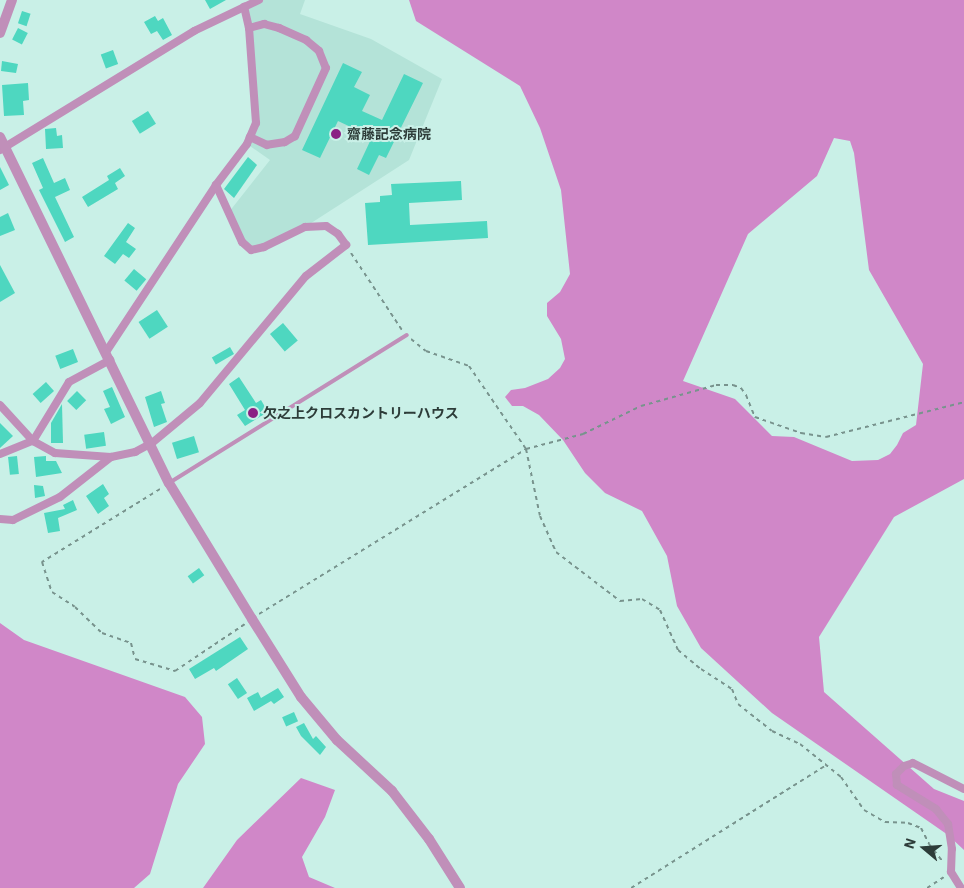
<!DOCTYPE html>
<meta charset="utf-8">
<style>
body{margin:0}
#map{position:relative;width:964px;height:888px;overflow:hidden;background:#c9f0e7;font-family:"IBM Plex Sans","Noto Sans JP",sans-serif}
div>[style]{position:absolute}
.built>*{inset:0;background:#b4e3d8}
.forest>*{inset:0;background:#d087c8}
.building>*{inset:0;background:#4ed7c0;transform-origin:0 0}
.path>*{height:2px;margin-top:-1px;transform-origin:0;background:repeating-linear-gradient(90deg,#78938d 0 4px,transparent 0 8px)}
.service>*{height:4px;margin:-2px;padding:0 2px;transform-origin:2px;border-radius:2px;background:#c08fb9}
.minor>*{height:8px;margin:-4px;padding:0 4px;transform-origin:4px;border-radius:4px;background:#c08fb9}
.tertiary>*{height:10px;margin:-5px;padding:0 5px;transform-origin:5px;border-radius:5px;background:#c08fb9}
.dots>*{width:14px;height:14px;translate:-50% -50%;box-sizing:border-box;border:2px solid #c9f0e7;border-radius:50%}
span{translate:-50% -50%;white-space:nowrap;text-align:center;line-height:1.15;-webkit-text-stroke:4px #c9f0e7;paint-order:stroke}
.poi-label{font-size:14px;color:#2d3c39;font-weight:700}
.left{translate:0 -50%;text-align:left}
.north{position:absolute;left:899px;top:823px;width:50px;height:50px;-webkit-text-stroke:4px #c9f0e7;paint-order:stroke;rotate:288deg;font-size:14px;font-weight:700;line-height:20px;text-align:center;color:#2d3c39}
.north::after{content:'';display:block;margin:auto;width:18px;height:22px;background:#2d3c39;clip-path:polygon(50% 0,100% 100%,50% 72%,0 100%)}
</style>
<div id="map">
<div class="built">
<i style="clip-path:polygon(259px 0,305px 0,300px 14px,371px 39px,442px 79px,409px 160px,305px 227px,251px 250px,229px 212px,270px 160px,247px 144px,256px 123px,244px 7px)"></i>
</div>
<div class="forest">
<i style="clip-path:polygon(evenodd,409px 0,964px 0,964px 479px,894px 517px,819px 637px,824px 692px,934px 789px,964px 801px,964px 850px,948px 835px,772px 713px,701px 648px,677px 606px,667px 556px,642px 511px,605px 493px,585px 473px,563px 440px,539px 415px,523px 406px,512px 406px,505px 397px,511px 390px,525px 388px,548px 379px,560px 368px,565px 359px,561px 339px,547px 316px,547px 303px,560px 292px,570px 274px,561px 190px,540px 128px,520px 86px,416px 21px,409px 0,834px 138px,850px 141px,854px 153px,869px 270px,923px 364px,916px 425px,903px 433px,897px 445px,890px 454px,878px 460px,852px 461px,794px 437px,772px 436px,735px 399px,683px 381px,748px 234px,817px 176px,834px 138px)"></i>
<i style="clip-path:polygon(0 623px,24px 640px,185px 697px,202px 717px,205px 744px,178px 784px,150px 874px,134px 888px,0 888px)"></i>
<i style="clip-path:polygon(301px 778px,335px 790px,325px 817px,302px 857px,309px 877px,335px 888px,203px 888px,237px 840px)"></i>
</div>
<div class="building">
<i style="clip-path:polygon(205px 0,226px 0,210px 9px)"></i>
<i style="left:22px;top:11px;width:9px;height:13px;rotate:18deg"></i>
<i style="clip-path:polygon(155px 16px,158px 21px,163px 18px,172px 35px,163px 40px,157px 31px,151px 34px,144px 22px)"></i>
<i style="left:18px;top:28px;width:11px;height:13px;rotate:27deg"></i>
<i style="left:113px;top:50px;width:15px;height:13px;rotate:70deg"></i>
<i style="clip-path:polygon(2px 61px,18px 64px,16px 73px,1px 71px)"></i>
<i style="clip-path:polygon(343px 63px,362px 72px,354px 87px,370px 95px,362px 111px,382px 120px,404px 74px,423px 83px,386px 158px,379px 155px,369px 175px,357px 169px,372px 137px,338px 121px,320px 158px,302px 150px)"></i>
<i style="clip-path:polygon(28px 83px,29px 100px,23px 101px,24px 115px,4px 116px,2px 85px)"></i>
<i style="left:148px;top:111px;width:15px;height:19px;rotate:58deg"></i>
<i style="clip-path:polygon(56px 128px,57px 136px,62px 135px,63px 148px,46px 149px,45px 129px)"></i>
<i style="clip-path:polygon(248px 157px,257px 165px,234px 198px,224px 189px)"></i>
<i style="clip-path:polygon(43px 158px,54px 183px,65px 178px,70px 190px,55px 197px,74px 237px,65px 242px,39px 190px,43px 188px,32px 163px)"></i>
<i style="clip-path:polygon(0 167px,9px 185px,0 190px)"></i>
<i style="clip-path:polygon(120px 168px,125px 176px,115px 183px,118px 189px,88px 207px,82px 197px,109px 180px,107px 176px)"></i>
<i style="clip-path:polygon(461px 181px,462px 200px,409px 203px,410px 225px,487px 221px,488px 238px,368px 245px,365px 203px,380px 202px,380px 196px,392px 195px,391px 184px)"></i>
<i style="clip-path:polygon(8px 213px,15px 230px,0 236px,0 217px)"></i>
<i style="clip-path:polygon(128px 223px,135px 228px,126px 242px,136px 249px,129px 258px,123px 254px,115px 264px,104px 256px)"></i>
<i style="clip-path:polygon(0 265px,15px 293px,0 302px)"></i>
<i style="left:134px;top:269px;width:16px;height:15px;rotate:40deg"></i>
<i style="left:157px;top:310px;width:20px;height:22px;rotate:57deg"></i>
<i style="left:283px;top:323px;width:23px;height:17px;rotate:50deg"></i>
<i style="left:230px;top:347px;width:8px;height:21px;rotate:60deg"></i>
<i style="left:73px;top:349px;width:14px;height:19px;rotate:69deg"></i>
<i style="clip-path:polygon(239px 377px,256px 403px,261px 400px,268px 412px,245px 426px,237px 415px,245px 410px,229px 384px)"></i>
<i style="left:46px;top:382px;width:12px;height:18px;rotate:48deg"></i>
<i style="clip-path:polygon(112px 387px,125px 417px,111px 424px,104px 409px,110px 407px,103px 391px)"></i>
<i style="left:77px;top:391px;width:13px;height:14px;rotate:45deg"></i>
<i style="clip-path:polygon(161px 391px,165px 403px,161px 404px,167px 422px,154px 427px,145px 397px)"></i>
<i style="clip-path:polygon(62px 404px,63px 443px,51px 443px,51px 423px)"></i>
<i style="clip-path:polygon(0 423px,13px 436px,0 448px)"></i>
<i style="left:104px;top:432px;width:14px;height:20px;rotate:82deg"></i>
<i style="left:194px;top:436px;width:17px;height:23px;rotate:73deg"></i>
<i style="left:17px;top:456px;width:18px;height:9px;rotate:84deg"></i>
<i style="clip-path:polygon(46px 456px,46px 461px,56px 461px,62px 473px,36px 477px,34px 457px)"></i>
<i style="clip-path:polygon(103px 484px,109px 494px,104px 498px,109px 506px,98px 514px,86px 496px)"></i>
<i style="clip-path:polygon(34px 485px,43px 486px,45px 496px,35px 498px)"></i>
<i style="clip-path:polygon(73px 500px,77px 510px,58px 518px,60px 531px,48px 533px,44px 513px,65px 509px,63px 505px)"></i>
<i style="left:199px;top:568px;width:9px;height:14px;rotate:54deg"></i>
<i style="clip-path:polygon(240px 637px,248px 649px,216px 671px,214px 668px,195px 679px,189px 669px)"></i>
<i style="left:237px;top:678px;width:18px;height:11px;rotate:56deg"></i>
<i style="clip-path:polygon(278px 688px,284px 697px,274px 704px,271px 701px,254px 711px,247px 698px,258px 692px,261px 698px)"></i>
<i style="left:294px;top:712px;width:10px;height:13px;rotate:66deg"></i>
<i style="clip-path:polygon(304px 723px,313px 739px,316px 736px,326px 747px,320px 755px,301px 736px,296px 727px)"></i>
</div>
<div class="path">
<i style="left:351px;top:253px;width:92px;rotate:56.5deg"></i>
<i style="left:411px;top:339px;width:19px;rotate:39deg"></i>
<i style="left:426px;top:351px;width:46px;rotate:19.2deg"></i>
<i style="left:469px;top:366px;width:101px;rotate:55.5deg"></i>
<i style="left:526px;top:449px;width:68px;rotate:78.2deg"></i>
<i style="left:540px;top:516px;width:39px;rotate:66deg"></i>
<i style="left:556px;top:552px;width:81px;rotate:37.4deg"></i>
<i style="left:620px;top:601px;width:22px;rotate:-5deg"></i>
<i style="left:642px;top:599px;width:21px;rotate:31deg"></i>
<i style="left:660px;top:610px;width:44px;rotate:65.8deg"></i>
<i style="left:678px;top:650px;width:30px;rotate:40deg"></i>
<i style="left:701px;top:669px;width:37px;rotate:33deg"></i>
<i style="left:732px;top:689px;width:16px;rotate:68deg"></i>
<i style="left:738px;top:704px;width:43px;rotate:38.5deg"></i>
<i style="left:772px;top:731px;width:31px;rotate:25deg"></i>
<i style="left:800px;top:744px;width:53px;rotate:38.8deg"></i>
<i style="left:841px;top:777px;width:40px;rotate:55.1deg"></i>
<i style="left:864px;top:810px;width:24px;rotate:30deg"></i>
<i style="left:885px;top:822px;width:23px;rotate:2deg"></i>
<i style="left:908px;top:823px;width:14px;rotate:21deg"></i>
<i style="left:921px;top:828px;width:18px;rotate:63deg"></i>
<i style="left:929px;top:844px;width:23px;rotate:52deg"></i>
<i style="left:160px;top:489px;width:139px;rotate:148.3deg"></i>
<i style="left:42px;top:562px;width:32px;rotate:72deg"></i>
<i style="left:52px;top:592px;width:27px;rotate:33deg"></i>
<i style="left:75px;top:607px;width:37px;rotate:44deg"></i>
<i style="left:102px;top:633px;width:31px;rotate:19deg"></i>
<i style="left:131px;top:643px;width:16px;rotate:76deg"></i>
<i style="left:135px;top:659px;width:42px;rotate:16.7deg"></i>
<i style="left:175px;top:671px;width:84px;rotate:-33.9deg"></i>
<i style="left:259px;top:614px;width:314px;rotate:-31.7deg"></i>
<i style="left:526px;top:449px;width:59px;rotate:-14.7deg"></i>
<i style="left:583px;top:434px;width:64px;rotate:-25.8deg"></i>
<i style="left:641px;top:406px;width:78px;rotate:-15.6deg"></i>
<i style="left:716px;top:385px;width:17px"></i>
<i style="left:733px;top:385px;width:9px;rotate:21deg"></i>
<i style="left:741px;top:388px;width:9px;rotate:54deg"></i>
<i style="left:746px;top:395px;width:24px;rotate:68deg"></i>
<i style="left:755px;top:417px;width:49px;rotate:19.2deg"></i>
<i style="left:801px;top:433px;width:25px;rotate:9deg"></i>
<i style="left:826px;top:437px;width:142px;rotate:-14.2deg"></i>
<i style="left:631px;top:888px;width:229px;rotate:-32.2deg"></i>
<i style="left:927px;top:888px;width:20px;rotate:-33deg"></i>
</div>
<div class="service">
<i style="left:169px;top:483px;width:280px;rotate:-31.9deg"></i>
</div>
<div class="minor">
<i style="left:249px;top:28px;width:16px;rotate:-15deg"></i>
<i style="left:264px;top:24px;width:16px;rotate:15deg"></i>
<i style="left:279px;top:28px;width:30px;rotate:24deg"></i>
<i style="left:306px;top:40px;width:17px;rotate:40deg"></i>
<i style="left:319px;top:51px;width:18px;rotate:68deg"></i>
<i style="left:326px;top:68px;width:75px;rotate:114.5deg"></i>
<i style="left:295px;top:136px;width:12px;rotate:149deg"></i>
<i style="left:285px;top:142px;width:18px;rotate:171deg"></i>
<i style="left:267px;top:145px;width:19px;rotate:-155deg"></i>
<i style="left:0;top:150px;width:228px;rotate:-31.5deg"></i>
<i style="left:194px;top:31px;width:72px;rotate:-25.5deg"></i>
<i style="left:106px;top:352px;width:200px;rotate:-56.6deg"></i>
<i style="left:216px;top:185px;width:51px;rotate:-52.9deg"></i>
<i style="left:247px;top:144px;width:23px;rotate:-67deg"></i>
<i style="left:256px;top:123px;width:95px;rotate:-94.2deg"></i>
<i style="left:249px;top:28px;width:22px;rotate:-103deg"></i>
<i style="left:0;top:405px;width:49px;rotate:47.5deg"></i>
<i style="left:33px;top:441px;width:25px;rotate:29deg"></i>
<i style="left:55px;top:453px;width:56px;rotate:4.1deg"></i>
<i style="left:0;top:454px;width:35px;rotate:-22deg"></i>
<i style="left:33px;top:441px;width:69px;rotate:-58.6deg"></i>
<i style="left:69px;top:382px;width:47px;rotate:-28.2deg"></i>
<i style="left:0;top:519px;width:13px;rotate:4deg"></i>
<i style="left:13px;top:520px;width:52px;rotate:-26.1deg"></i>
<i style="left:60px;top:497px;width:65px;rotate:-38.1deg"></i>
<i style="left:111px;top:457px;width:25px;rotate:-12deg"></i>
<i style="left:135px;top:452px;width:19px;rotate:-28deg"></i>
<i style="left:152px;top:443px;width:62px;rotate:-39.8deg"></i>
<i style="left:200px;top:403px;width:165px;rotate:-50.2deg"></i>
<i style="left:306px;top:276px;width:51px;rotate:-37.8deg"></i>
<i style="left:346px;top:245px;width:14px;rotate:-126deg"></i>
<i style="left:338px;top:234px;width:14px;rotate:-146deg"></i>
<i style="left:326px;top:226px;width:21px;rotate:177deg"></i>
<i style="left:305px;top:227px;width:46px;rotate:154deg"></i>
<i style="left:264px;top:247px;width:13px;rotate:167deg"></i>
<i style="left:251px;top:250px;width:12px;rotate:-138deg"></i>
<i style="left:242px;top:242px;width:63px;rotate:-114.5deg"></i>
<i style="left:961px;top:888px;width:19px;rotate:-122deg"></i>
<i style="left:951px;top:872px;width:23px;rotate:-88deg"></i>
<i style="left:952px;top:849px;width:25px;rotate:-99deg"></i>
<i style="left:948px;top:824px;width:19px;rotate:-129deg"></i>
<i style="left:936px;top:809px;width:46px;rotate:-148.4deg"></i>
<i style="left:897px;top:785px;width:11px;rotate:-95deg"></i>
<i style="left:896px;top:774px;width:11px;rotate:-45deg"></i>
<i style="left:904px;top:766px;width:9px;rotate:-18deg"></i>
<i style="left:913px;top:763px;width:57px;rotate:27deg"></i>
</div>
<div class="tertiary">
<i style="left:0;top:33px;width:35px;rotate:-70deg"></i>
<i style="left:0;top:137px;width:385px;rotate:64deg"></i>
<i style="left:169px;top:483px;width:159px;rotate:58.6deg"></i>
<i style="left:252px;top:619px;width:92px;rotate:57.9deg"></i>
<i style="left:301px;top:697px;width:56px;rotate:50.1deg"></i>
<i style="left:337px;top:740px;width:75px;rotate:42.8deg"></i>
<i style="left:392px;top:791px;width:61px;rotate:52.4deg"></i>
<i style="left:429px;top:839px;width:58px;rotate:57.7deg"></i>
</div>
<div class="dots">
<i style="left:336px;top:134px;background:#8b1f84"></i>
<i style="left:253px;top:413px;background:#8b1f84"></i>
</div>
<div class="poi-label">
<span class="left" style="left:347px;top:134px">齋藤記念病院</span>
<span class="left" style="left:263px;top:413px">欠之上クロスカントリーハウス</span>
</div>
<div class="north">N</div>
</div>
